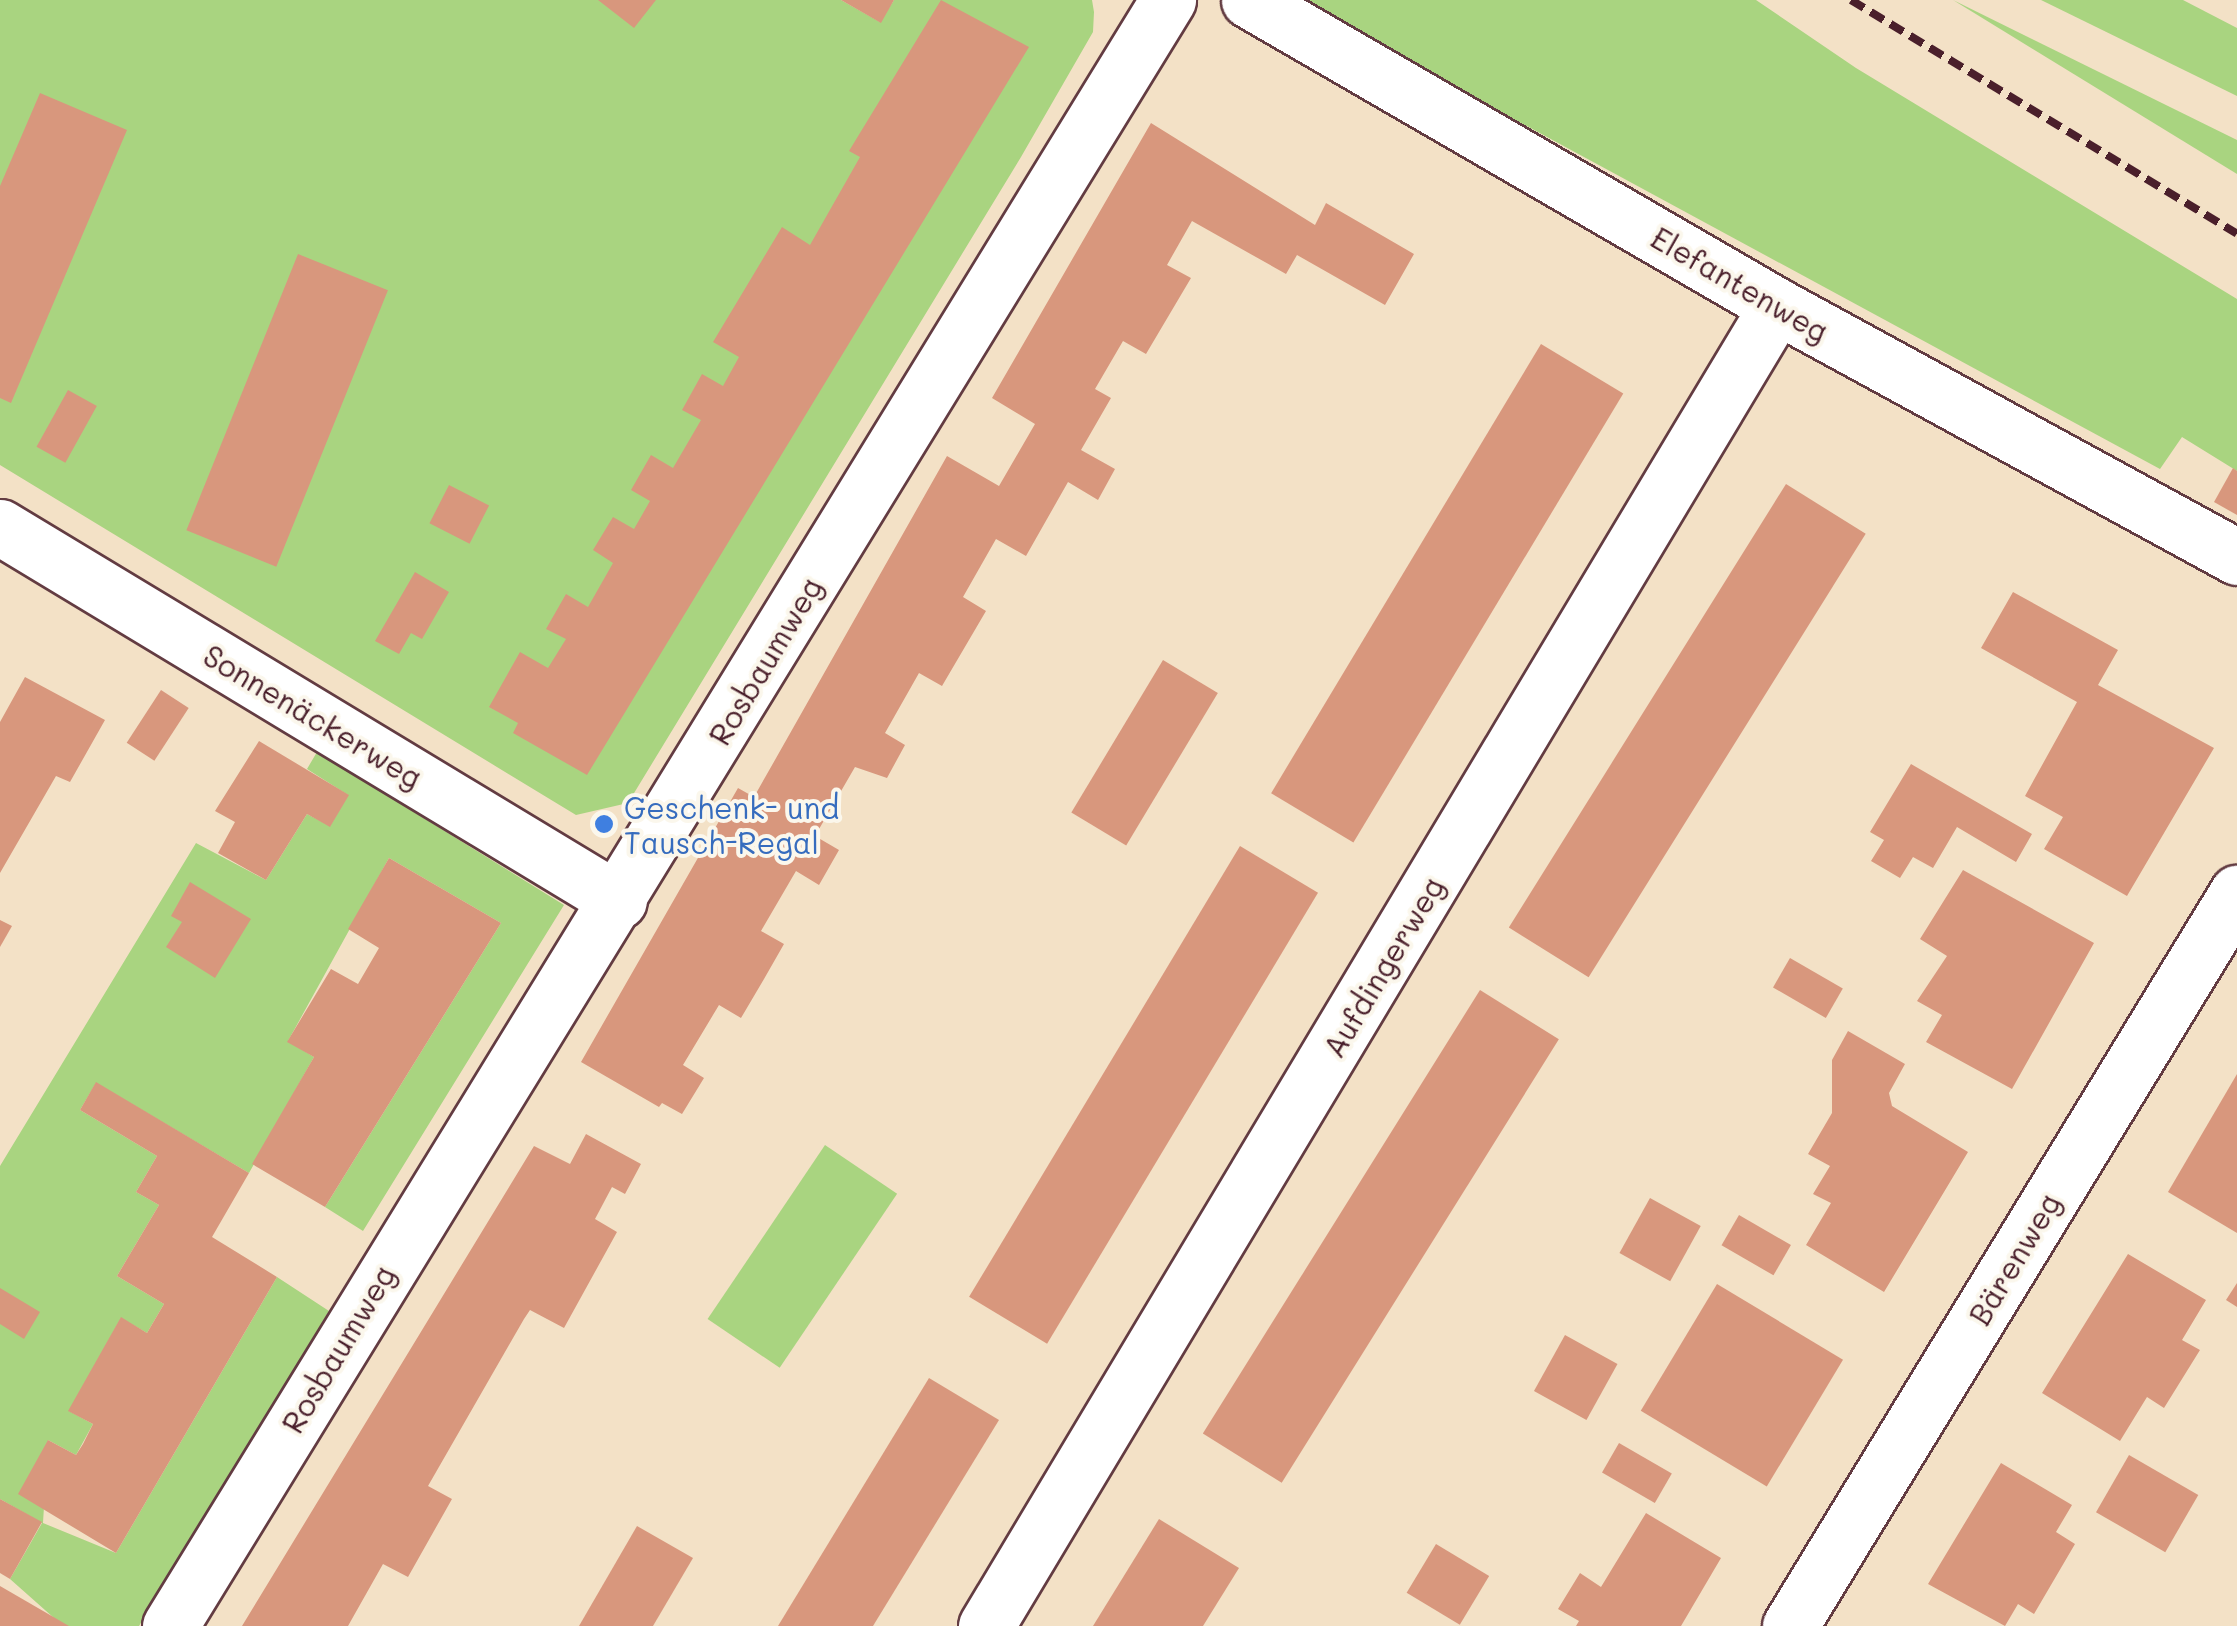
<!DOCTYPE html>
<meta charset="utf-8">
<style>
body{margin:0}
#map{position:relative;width:2237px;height:1626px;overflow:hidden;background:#f3e1c6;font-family:Mali,sans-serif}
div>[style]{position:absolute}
.green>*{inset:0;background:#a9d480;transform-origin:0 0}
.building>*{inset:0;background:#d8977d;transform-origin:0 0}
.roads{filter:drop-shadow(2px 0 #633c42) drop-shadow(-2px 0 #633c42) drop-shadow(0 2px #633c42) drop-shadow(0 -2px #633c42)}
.street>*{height:55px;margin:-27.5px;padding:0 27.5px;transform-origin:27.5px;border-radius:27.5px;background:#fff}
.rail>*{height:8px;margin-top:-4px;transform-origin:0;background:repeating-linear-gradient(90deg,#4a1f2b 0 15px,transparent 0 23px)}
.dots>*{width:28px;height:28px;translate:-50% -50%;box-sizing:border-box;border:5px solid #fbf7ec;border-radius:50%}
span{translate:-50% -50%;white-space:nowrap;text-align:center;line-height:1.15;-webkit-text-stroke:8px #fbf7ec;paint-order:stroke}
.street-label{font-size:30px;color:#4a1f2b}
.shop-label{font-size:30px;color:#366cbe}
.left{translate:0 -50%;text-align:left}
</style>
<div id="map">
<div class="green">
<i style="clip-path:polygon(0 0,841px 0,880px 22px,894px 0,1092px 0,1094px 12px,1093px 32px,1021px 157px,628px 803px,576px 815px,0 465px)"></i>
<i style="clip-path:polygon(1294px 0,1756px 0,1856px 68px,2237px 299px,2237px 471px,2182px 437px,2160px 469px)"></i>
<i style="clip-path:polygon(1953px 0,2237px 140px,2237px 174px)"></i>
<i style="clip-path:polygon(2041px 0,2183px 0,2237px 28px,2237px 96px)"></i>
<i style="clip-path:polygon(317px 752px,564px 905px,363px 1231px,325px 1207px,501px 923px,389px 858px,288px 1041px,314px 1057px,249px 1173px,96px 1083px,80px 1110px,157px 1156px,136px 1192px,159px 1205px,117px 1276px,164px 1304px,147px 1333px,121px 1318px,69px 1411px,93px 1424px,76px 1455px,48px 1440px,43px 1523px,116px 1553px,277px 1277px,329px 1311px,139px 1626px,63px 1626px,10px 1579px,42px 1523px,0 1499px,0 1166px,196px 843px,266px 880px,307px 814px,330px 826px,348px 795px,307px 769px)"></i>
<i style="left:825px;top:1145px;width:87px;height:210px;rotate:34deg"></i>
</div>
<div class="building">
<i style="clip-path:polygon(598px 0,656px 0,634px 28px)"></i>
<i style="clip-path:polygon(841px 0,894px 0,881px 23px)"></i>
<i style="clip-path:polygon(941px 0,1029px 47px,587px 775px,513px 733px,518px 723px,489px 707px,520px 652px,548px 668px,566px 639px,546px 629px,566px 594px,588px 607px,613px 563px,593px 550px,613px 517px,634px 529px,650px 501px,631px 490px,651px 455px,673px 468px,701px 420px,682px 410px,702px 374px,723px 386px,739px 357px,713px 342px,782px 227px,810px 245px,860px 157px,849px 151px)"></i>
<i style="clip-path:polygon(40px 93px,127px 130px,11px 403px,0 398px,0 186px)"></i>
<i style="clip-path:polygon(1151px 123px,1315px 225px,1326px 203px,1414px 254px,1385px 305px,1297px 255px,1286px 274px,1192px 221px,1167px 265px,1191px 278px,1146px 354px,1123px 341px,1095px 389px,1111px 398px,1081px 450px,1115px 469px,1098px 500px,1068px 482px,1026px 556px,996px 539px,963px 597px,986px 611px,942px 686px,919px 673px,885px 733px,905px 745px,887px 778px,855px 767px,815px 836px,839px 850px,819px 885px,796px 871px,761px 931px,784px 944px,764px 979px,741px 1018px,719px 1005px,683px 1065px,704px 1078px,682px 1114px,662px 1103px,659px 1107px,581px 1062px,738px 788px,754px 797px,947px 456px,999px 486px,1035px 424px,992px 398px)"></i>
<i style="left:298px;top:254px;width:97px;height:298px;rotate:22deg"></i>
<i style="left:1541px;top:344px;width:96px;height:524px;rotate:31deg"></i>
<i style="left:68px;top:390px;width:33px;height:65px;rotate:29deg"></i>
<i style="clip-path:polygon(2233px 468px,2237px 471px,2237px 515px,2214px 502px)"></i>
<i style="left:1786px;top:484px;width:94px;height:523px;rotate:32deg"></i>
<i style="left:449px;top:485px;width:45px;height:43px;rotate:27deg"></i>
<i style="clip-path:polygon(415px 572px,449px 592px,422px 639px,411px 633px,399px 654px,375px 641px)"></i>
<i style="clip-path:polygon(2013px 592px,2118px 650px,2098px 685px,2214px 748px,2127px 896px,2044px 849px,2063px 817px,2025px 796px,2077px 702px,1981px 648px)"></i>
<i style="left:1163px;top:660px;width:64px;height:178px;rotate:31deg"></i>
<i style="clip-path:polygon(25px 677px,105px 720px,70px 782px,56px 776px,0 873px,0 722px)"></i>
<i style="left:161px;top:690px;width:33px;height:63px;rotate:33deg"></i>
<i style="clip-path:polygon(259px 741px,349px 795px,330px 827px,307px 814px,266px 880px,218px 853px,235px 822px,215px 811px)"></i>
<i style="clip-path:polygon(1911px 764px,2032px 834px,2016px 862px,1957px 827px,1933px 868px,1913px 857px,1900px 878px,1871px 861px,1884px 840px,1870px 832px)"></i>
<i style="left:1240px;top:846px;width:91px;height:526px;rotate:31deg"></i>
<i style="clip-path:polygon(389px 858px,501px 923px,325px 1207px,252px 1164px,314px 1057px,287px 1042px,331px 969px,358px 984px,379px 948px,348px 929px)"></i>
<i style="clip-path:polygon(1963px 870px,2094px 943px,2012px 1089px,1926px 1042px,1942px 1015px,1917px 1001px,1947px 956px,1920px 939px)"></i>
<i style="clip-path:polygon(190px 882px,251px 919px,215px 978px,166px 947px,182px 922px,171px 916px)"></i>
<i style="clip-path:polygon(0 920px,12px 926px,0 947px)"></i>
<i style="left:1790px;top:958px;width:61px;height:34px;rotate:30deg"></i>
<i style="left:1480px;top:990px;width:93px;height:523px;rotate:32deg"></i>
<i style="clip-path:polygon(1848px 1031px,1905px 1064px,1889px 1093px,1892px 1106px,1968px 1152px,1884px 1292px,1806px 1245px,1831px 1203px,1813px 1194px,1830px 1166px,1808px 1154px,1832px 1113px,1832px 1060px)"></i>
<i style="clip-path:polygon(2237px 1074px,2237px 1233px,2168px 1192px)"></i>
<i style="clip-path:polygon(96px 1082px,249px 1173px,212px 1237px,277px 1277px,116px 1553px,18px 1494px,48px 1440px,76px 1455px,83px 1444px,93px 1424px,68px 1411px,121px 1317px,147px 1333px,164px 1304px,117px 1276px,159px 1205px,136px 1192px,157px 1156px,80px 1110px)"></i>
<i style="clip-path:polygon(586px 1134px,641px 1164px,625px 1194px,612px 1187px,595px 1219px,617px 1232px,564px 1328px,530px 1310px,524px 1319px,428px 1486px,452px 1499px,408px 1577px,383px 1564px,348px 1626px,242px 1626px,534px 1146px,570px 1164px)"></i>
<i style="left:1650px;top:1198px;width:58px;height:63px;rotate:29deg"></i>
<i style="left:1739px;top:1215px;width:60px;height:35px;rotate:30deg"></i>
<i style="clip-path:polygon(2128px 1254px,2206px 1300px,2182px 1340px,2200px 1350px,2164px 1408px,2147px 1397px,2120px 1441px,2042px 1393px)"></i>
<i style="clip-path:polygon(2237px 1283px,2237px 1307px,2226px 1300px)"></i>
<i style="left:1717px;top:1284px;width:147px;height:148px;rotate:31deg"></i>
<i style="clip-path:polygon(0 1288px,40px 1312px,24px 1339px,0 1324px)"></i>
<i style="left:1565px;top:1335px;width:60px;height:64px;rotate:29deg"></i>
<i style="clip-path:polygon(929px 1378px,999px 1420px,873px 1626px,778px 1626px)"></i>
<i style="left:1619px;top:1443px;width:61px;height:34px;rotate:30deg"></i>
<i style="left:2129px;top:1455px;width:80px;height:66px;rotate:30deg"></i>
<i style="clip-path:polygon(2001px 1463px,2072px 1505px,2056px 1532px,2075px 1544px,2034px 1614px,2018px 1604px,2005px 1626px,1928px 1584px)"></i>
<i style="clip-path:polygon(0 1499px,42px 1522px,10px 1579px,0 1573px)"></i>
<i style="clip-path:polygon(1646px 1513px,1721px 1558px,1681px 1626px,1576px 1626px,1579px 1621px,1558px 1609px,1580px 1573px,1601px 1587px)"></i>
<i style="clip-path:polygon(1159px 1519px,1239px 1568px,1203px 1626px,1093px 1626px)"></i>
<i style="clip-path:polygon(637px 1526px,693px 1558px,653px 1626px,579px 1626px)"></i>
<i style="left:1436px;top:1544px;width:62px;height:57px;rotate:31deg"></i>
<i style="clip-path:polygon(0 1586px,69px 1626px,0 1626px)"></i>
</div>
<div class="roads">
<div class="street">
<i style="left:1249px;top:0;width:610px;rotate:30.09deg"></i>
<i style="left:1777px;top:306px;width:524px;rotate:28.62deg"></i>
<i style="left:0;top:527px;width:723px;rotate:31.14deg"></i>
<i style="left:170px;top:1626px;width:1908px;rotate:-58.46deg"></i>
<i style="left:986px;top:1626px;width:1539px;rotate:-59.07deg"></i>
<i style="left:1790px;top:1626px;width:859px;rotate:-58.62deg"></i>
</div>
</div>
<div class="rail">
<i style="left:1851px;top:0;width:451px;rotate:31.2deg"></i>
</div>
<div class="dots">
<i style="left:604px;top:824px;background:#3f7fe0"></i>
</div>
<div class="street-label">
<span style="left:1740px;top:284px;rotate:30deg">Elefantenweg</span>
<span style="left:765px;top:661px;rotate:-59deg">Rosbaumweg</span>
<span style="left:313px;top:716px;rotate:31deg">Sonnenäckerweg</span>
<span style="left:1383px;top:967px;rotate:-59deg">Aufdingerweg</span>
<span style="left:2014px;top:1259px;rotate:-59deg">Bärenweg</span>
<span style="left:338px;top:1349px;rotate:-59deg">Rosbaumweg</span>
</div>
<div class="shop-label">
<span class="left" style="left:624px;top:824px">Geschenk- und<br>Tausch-Regal</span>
</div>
</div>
